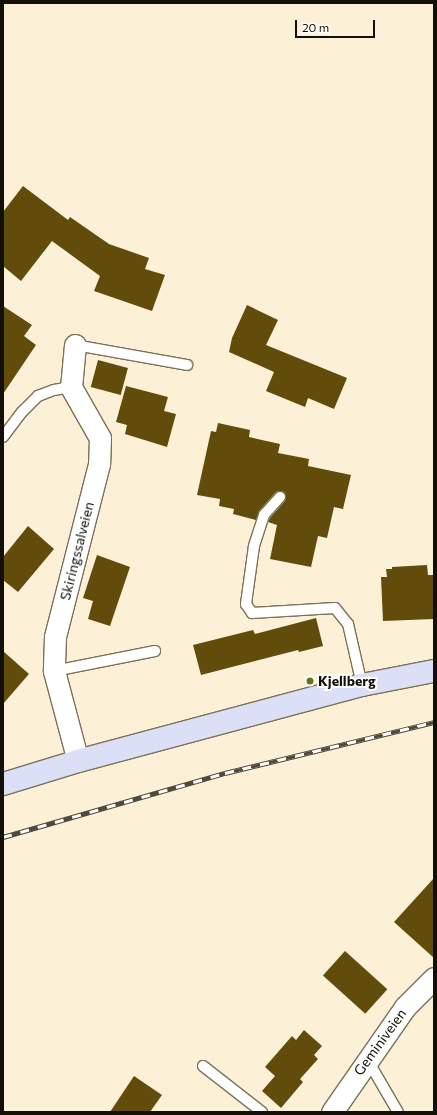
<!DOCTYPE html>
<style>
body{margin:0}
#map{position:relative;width:437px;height:1115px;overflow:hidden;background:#fcf1d6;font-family:Commissioner,sans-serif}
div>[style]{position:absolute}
.building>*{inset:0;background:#614c0c;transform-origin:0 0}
.roads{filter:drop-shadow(1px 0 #7a7158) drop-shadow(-1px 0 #7a7158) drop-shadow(0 1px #7a7158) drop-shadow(0 -1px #7a7158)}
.service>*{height:10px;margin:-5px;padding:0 5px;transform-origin:5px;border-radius:5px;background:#fff}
.minor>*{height:21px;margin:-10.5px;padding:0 10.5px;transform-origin:10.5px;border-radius:10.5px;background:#fff}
.secondary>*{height:22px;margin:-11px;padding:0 11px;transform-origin:11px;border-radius:11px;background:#dbe0f7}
.rail>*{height:4.5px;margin-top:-2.25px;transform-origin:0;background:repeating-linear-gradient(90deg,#fff 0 9px,#504a3c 0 18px);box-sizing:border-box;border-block:1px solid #504a3c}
.dots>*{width:11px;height:11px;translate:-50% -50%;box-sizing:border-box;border:2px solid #fff;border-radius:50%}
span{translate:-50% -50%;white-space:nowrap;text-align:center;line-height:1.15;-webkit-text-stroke:4px #fff;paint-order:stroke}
.street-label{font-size:14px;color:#130f06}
.poi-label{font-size:14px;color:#130f06;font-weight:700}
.left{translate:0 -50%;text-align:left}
.frame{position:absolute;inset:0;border:4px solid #130f06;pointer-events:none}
.scale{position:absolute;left:295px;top:20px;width:80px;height:18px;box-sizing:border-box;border:2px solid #130f06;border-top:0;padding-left:5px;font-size:12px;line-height:14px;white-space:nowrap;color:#130f06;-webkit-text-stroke:3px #fff;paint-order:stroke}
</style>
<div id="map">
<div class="building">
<i style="clip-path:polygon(23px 186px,68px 220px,70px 217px,109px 244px,149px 258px,145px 269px,165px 275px,152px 311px,94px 291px,100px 276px,52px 241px,21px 281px,3px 266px,3px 212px)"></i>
<i style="clip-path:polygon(247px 305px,278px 320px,266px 345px,347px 378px,334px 409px,308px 398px,305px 407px,266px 391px,274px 372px,229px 352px,232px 338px)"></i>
<i style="clip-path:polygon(3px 306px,32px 325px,24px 336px,36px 345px,3px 394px)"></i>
<i style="left:98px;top:360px;width:31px;height:28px;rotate:15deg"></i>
<i style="clip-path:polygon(126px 386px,168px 397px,164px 411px,176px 414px,167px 447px,125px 434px,127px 425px,116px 422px)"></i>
<i style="clip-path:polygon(218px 423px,250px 430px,249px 437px,280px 444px,278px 453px,309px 459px,308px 466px,351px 475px,343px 509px,334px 507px,327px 538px,318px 536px,311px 567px,270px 559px,277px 525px,268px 522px,270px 518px,285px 501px,286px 495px,284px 492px,278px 491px,275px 493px,259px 511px,256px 520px,233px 514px,234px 509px,219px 506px,220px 499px,197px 495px,211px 431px,216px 432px)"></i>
<i style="clip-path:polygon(28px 526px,54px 549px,18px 592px,3px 580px,3px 557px)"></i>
<i style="clip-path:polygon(97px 555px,130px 567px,110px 626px,88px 619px,93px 601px,83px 598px)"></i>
<i style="clip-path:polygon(427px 565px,428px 575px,433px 575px,434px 619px,383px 621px,381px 577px,387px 577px,386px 569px,392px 569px,392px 567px)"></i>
<i style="clip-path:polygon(316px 618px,323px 646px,299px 652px,298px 650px,201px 675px,193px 645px,253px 630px,255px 634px)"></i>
<i style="clip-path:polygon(3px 651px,29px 674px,3px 704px)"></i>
<i style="clip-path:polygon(434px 878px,434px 958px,394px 922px)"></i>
<i style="left:345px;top:951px;width:57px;height:33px;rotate:42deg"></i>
<i style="clip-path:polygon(304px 1030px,322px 1046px,314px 1055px,318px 1059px,300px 1079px,303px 1082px,281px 1108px,262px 1091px,275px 1076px,265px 1067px,292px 1036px,296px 1040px)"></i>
<i style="clip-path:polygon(134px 1076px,162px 1095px,150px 1112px,110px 1112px)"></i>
</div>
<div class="roads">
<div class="service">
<i style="left:75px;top:345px;width:114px;rotate:10.1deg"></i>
<i style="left:3px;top:437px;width:31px;rotate:-53deg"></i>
<i style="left:22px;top:412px;width:23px;rotate:-45deg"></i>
<i style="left:38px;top:396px;width:17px;rotate:-21deg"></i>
<i style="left:54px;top:390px;width:17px;rotate:-10deg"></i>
<i style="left:280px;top:497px;width:24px;rotate:132deg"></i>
<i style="left:264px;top:515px;width:33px;rotate:108deg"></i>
<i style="left:254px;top:546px;width:59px;rotate:97.9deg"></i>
<i style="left:246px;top:604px;width:11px;rotate:56deg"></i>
<i style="left:252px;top:613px;width:83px;rotate:-3.4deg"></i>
<i style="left:335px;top:608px;width:21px;rotate:51deg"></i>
<i style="left:348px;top:624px;width:63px;rotate:77.1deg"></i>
<i style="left:54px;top:671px;width:103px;rotate:-11.2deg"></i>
<i style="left:367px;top:1059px;width:61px;rotate:59.7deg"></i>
<i style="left:203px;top:1066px;width:75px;rotate:37.9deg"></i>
</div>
<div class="minor">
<i style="left:75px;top:345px;width:42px;rotate:95.4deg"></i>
<i style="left:71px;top:387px;width:59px;rotate:60.4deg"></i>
<i style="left:100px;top:438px;width:26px;rotate:92deg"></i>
<i style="left:99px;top:464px;width:179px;rotate:104.3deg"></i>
<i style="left:55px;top:637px;width:34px;rotate:92deg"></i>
<i style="left:54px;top:671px;width:93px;rotate:75.1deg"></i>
<i style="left:332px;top:1112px;width:128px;rotate:-55.2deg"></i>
<i style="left:405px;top:1007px;width:41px;rotate:-45deg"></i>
</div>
<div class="secondary">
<i style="left:3px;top:784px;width:78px;rotate:-17deg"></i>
<i style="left:78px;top:761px;width:294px;rotate:-15deg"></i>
<i style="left:362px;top:685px;width:73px;rotate:-11deg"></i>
</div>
</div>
<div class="rail">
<i style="left:3px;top:837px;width:231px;rotate:-16.1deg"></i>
<i style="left:225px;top:773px;width:215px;rotate:-13.7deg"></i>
</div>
<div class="dots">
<i style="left:310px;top:681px;background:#65731e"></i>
</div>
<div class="street-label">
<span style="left:77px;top:551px;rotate:-76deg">Skiringssalveien</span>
<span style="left:380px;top:1042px;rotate:-54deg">Geminiveien</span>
</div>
<div class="poi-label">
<span class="left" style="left:318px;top:681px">Kjellberg</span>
</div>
<div class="frame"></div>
<div class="scale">20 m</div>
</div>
